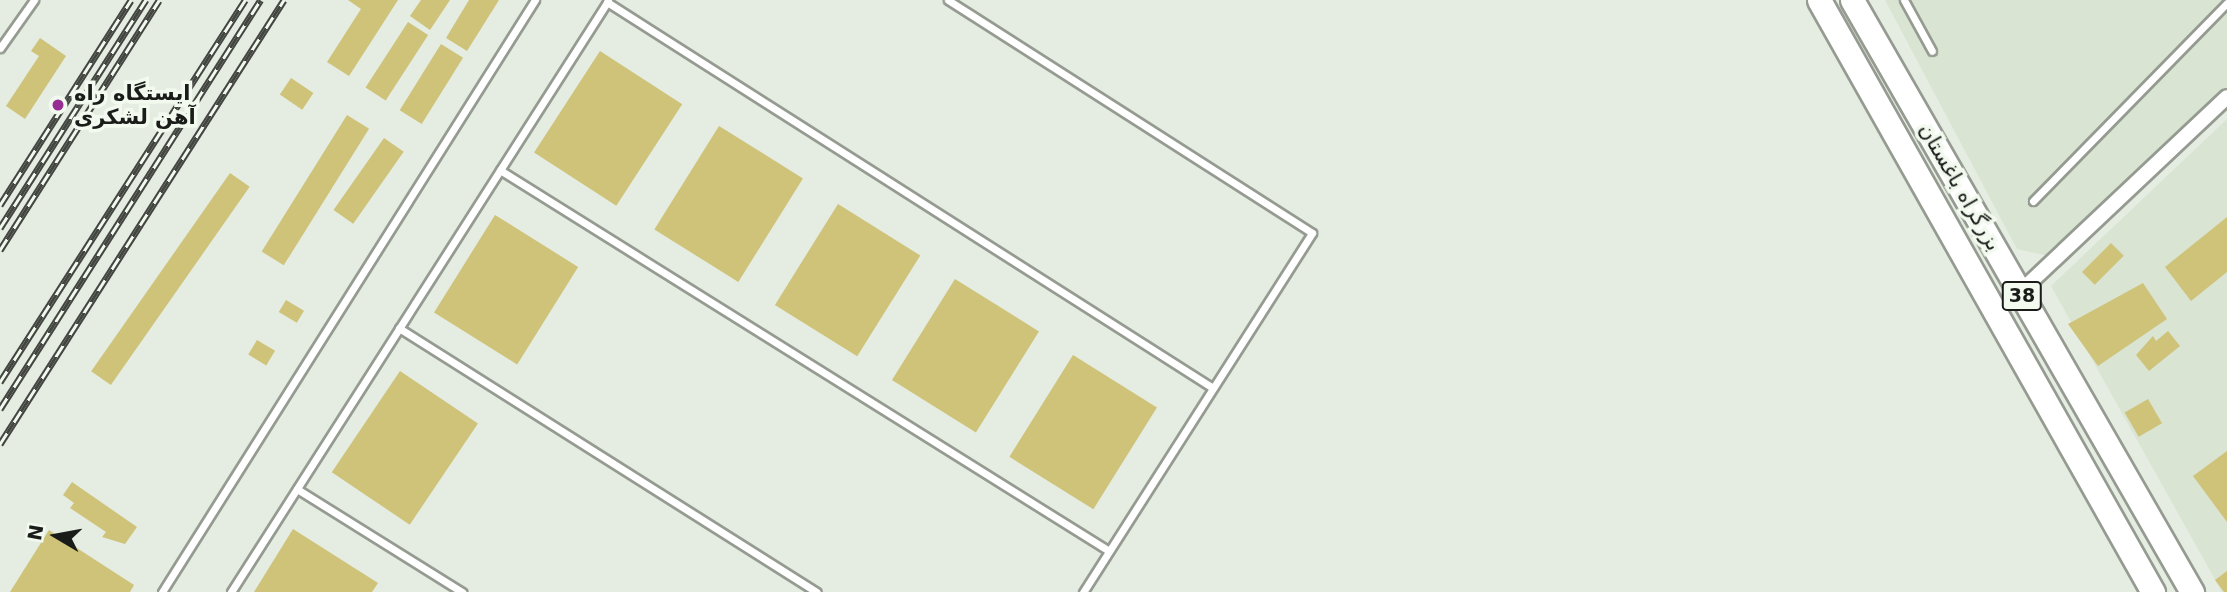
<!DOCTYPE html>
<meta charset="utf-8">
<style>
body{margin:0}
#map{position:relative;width:2227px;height:592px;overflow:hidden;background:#e5ece1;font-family:"DejaVu Sans",Cairo,sans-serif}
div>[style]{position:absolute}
.built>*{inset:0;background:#d9e4d2}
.building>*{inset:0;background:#cec379;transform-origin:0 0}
.roads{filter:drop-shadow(2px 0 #959b91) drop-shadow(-2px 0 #959b91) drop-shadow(0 2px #959b91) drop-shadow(0 -2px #959b91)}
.service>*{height:7px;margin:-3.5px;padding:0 3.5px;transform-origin:3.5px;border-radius:3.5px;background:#fff}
.minor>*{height:14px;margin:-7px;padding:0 7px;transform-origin:7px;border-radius:7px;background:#fff}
.trunk>*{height:23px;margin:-11.5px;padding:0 11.5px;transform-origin:11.5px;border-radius:11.5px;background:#fff}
.rail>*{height:7px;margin-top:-3.5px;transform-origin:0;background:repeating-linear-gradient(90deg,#f2f9ee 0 13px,#424540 0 26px);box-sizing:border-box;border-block:2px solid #424540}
.dots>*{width:19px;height:19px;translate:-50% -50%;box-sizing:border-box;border:4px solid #f2f9ee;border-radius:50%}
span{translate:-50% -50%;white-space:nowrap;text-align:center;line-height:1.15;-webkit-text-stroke:7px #f2f9ee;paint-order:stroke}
.shield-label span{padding:2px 5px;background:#f2f9ee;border:2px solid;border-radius:5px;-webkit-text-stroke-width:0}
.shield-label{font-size:19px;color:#191c18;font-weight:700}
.poi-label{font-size:21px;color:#191c18;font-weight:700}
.left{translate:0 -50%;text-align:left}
.street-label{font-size:21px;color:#191c18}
.north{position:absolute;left:21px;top:501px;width:70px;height:70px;-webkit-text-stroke:5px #f2f9ee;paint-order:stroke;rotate:280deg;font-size:19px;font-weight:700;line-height:28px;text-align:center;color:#191c18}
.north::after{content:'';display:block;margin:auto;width:24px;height:32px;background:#191c18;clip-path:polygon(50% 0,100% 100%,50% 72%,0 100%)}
</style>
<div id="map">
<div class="built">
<i style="clip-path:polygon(1885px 0,2227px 0,2227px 91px,2054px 257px,2017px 249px)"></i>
<i style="clip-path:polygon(2227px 119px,2227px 592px,2222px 592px,2051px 286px)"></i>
</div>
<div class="building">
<i style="clip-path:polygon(348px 0,398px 0,349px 76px,327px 62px,361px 9px)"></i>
<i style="clip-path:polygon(421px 0,450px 0,430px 30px,410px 16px)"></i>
<i style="clip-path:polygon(469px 0,499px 0,467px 51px,446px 38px)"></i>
<i style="left:408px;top:22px;width:24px;height:78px;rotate:33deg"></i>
<i style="clip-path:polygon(40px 38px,66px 56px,25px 119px,6px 106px,39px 56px,31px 51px)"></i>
<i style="left:441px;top:44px;width:26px;height:78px;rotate:32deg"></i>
<i style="left:600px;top:51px;width:98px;height:121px;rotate:33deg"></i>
<i style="left:291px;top:78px;width:27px;height:20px;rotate:34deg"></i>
<i style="left:347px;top:115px;width:26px;height:161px;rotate:32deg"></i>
<i style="left:719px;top:126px;width:99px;height:122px;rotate:32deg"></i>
<i style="left:384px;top:138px;width:24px;height:88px;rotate:35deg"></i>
<i style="left:230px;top:173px;width:24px;height:242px;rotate:35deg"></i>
<i style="left:838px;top:204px;width:97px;height:119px;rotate:32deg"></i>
<i style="left:495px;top:215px;width:98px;height:115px;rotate:32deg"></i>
<i style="clip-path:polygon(2227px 217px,2227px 272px,2191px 301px,2165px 267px)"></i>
<i style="left:2111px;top:243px;width:18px;height:41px;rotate:45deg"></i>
<i style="left:955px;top:279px;width:99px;height:119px;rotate:32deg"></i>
<i style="clip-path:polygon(2143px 283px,2167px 319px,2098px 366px,2068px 324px)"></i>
<i style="left:286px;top:300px;width:21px;height:14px;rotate:31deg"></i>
<i style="clip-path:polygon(2168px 331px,2180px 346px,2149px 371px,2136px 355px,2153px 336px,2156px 341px)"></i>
<i style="left:257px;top:340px;width:21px;height:17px;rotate:31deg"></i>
<i style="left:1073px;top:355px;width:99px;height:120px;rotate:32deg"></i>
<i style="left:400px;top:371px;width:94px;height:122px;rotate:34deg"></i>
<i style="left:2148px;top:399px;width:28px;height:27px;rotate:60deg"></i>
<i style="clip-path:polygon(2227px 451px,2227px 522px,2193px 476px)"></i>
<i style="clip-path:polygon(72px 482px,137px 527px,125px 544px,102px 537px,106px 532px,70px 508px,74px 503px,63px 495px)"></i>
<i style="clip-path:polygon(293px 529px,378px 583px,372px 592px,254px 592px)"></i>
<i style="clip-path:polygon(49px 530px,134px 585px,130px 592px,10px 592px)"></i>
<i style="clip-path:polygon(2227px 571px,2227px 592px,2224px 592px,2215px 580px)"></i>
</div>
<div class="roads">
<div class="service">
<i style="left:948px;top:0;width:432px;rotate:32.6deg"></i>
<i style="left:1312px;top:233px;width:426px;rotate:122.5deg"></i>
<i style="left:1904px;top:0;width:58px;rotate:61.2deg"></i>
<i style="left:607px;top:2px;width:718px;rotate:32.5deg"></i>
<i style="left:0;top:48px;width:59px;rotate:-54.7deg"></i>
<i style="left:500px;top:170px;width:718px;rotate:32.03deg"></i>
<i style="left:2033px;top:201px;width:277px;rotate:-45.6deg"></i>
<i style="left:399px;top:328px;width:494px;rotate:32.3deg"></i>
<i style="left:297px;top:489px;width:195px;rotate:32deg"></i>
<i style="left:162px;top:592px;width:700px;rotate:-57.79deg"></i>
<i style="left:231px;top:592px;width:701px;rotate:-57.47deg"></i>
</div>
<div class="minor">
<i style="left:2020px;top:292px;width:284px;rotate:-43.3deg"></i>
</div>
<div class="trunk">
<i style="left:1819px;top:0;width:680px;rotate:60.57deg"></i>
<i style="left:1852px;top:0;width:683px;rotate:60.13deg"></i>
</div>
</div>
<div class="rail">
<i style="left:0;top:205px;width:243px;rotate:-57.4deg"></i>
<i style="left:0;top:228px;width:271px;rotate:-57.4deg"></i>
<i style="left:0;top:250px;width:296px;rotate:-57.5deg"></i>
<i style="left:0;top:382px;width:454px;rotate:-57.3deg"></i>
<i style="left:0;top:409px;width:485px;rotate:-57.5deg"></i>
<i style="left:0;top:444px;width:527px;rotate:-57.4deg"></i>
</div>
<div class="dots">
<i style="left:58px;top:105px;background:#972e91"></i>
</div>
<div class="shield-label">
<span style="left:2022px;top:296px">38</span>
</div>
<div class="poi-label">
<span class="left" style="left:74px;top:105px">ایستگاه راه<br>آهن لشکری</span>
</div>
<div class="street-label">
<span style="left:1960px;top:187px;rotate:60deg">بزرگراه باغستان</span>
</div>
<div class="north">N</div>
</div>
